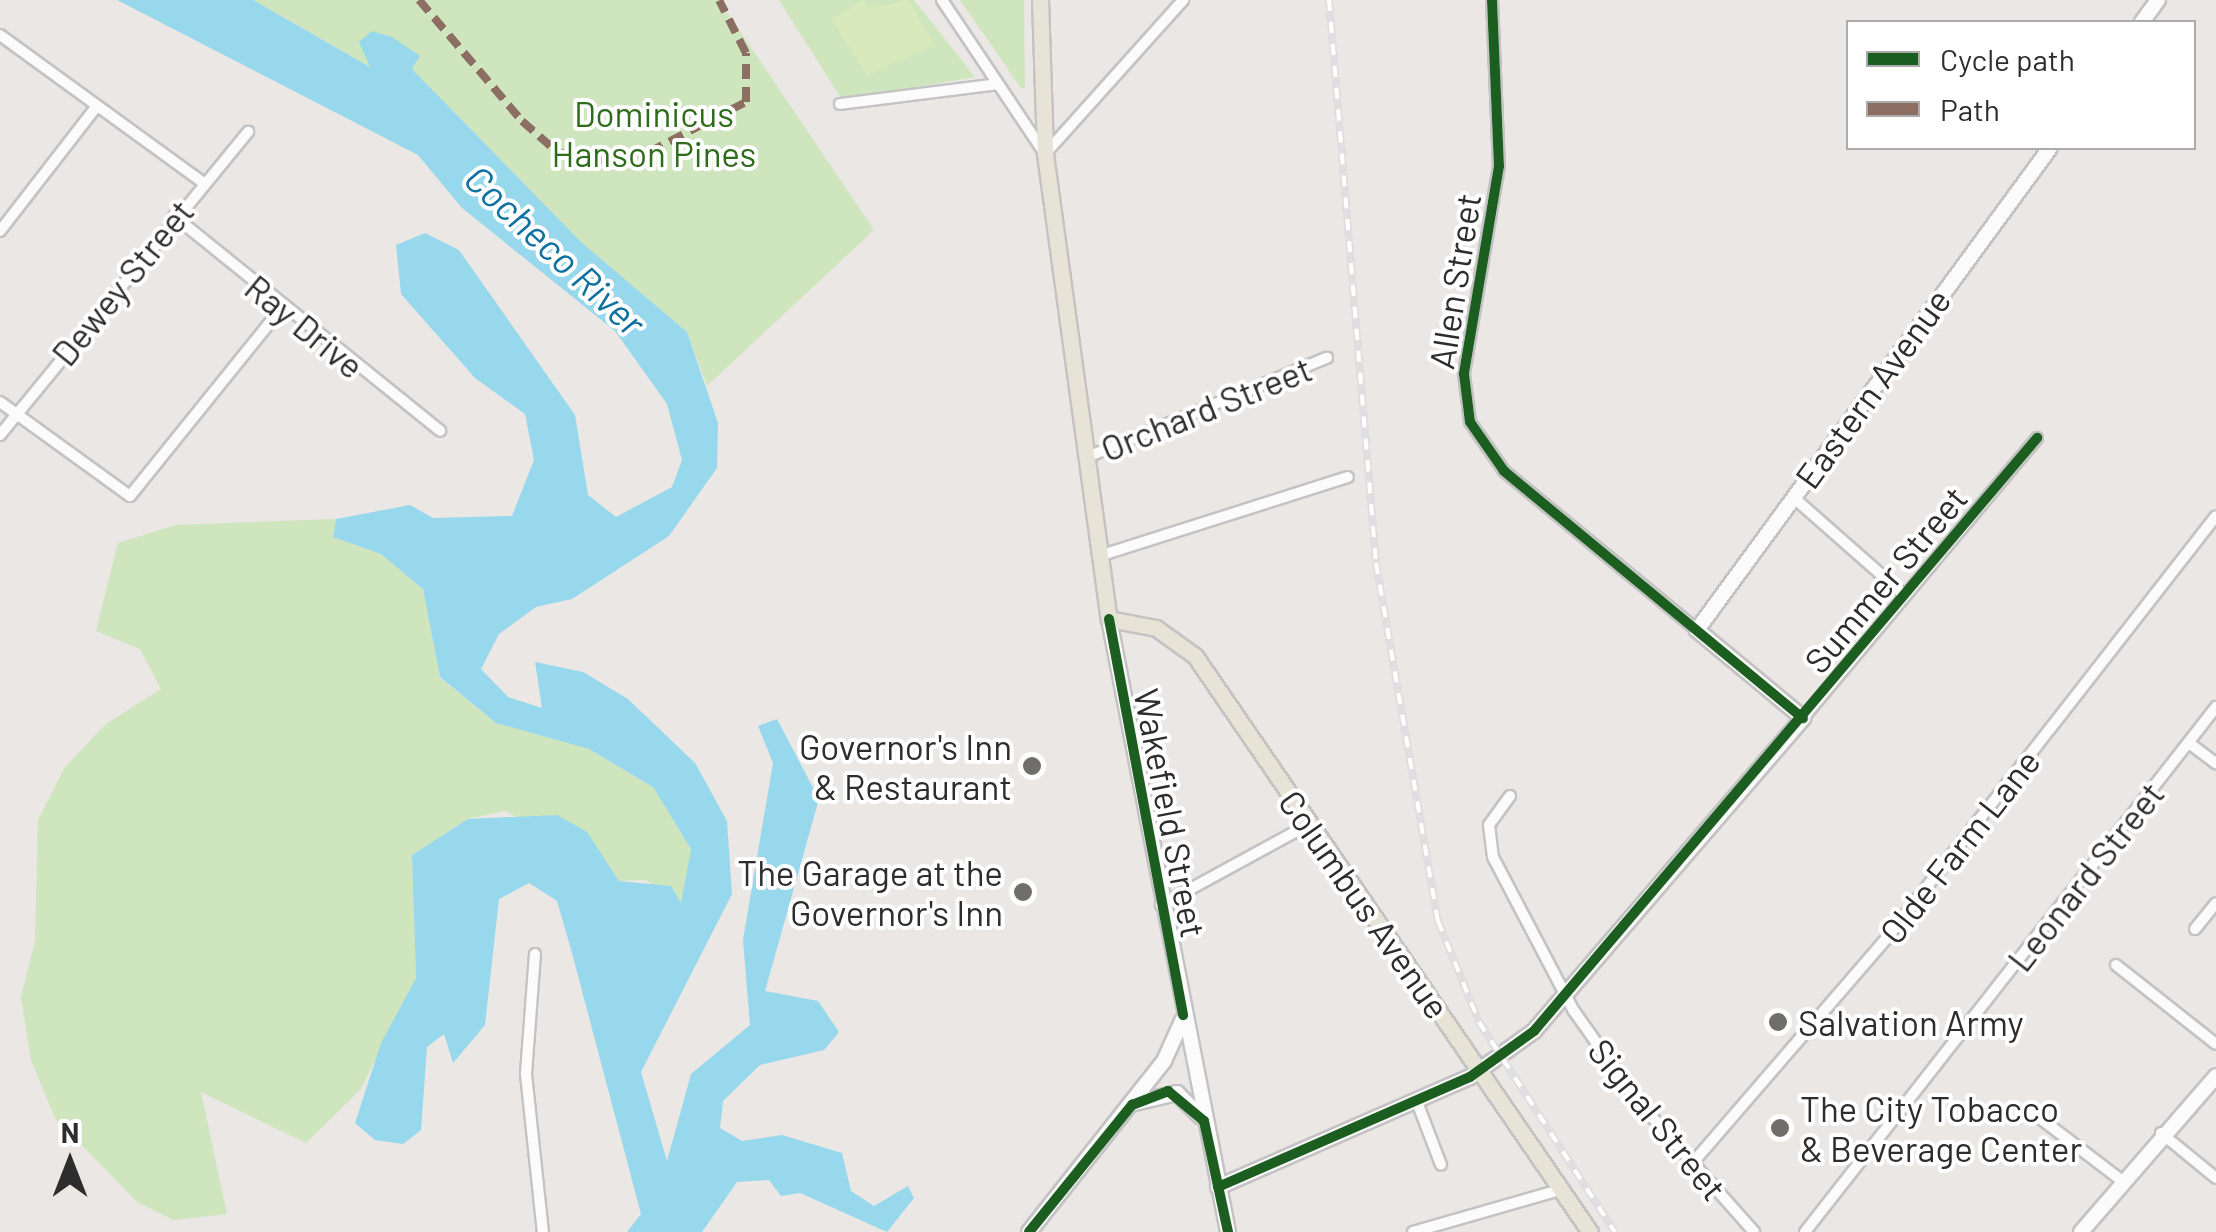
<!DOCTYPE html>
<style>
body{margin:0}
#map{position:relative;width:2216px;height:1232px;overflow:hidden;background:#eae7e4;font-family:Barlow,sans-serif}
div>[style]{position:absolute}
.green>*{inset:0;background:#cee5bd}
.pitch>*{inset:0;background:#d8e9bb}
.water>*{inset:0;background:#97d8ec}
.roads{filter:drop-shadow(2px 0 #c4c3c4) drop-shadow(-2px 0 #c4c3c4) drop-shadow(0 2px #c4c3c4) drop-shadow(0 -2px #c4c3c4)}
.street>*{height:10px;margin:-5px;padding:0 5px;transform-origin:5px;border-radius:5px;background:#fcfbfb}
.secondary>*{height:14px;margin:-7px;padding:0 7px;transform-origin:7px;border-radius:7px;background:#fcfbfb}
.primary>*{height:15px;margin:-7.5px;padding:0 7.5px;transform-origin:7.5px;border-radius:7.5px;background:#e7e3d6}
.rail>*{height:8px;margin-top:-4px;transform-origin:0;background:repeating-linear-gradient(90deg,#fff 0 11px,#dfdee0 0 22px);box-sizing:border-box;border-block:2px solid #dfdee0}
.quiet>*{height:8px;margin-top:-4px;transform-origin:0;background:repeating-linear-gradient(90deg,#8d6e63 0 15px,transparent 0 23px)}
.cycleway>*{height:10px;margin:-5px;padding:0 5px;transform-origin:5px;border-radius:5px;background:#1b5e20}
.dots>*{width:28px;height:28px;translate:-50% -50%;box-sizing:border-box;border:5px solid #fff;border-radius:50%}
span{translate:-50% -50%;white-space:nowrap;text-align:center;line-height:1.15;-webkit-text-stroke:8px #fff;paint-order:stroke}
.park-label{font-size:35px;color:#2e6c1b}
.street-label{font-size:35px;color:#2d2d2d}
.poi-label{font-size:35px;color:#2d2d2d}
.right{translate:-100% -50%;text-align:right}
.left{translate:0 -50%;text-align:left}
.water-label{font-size:38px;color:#0e71a0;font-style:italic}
.legend{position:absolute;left:1846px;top:20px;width:350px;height:130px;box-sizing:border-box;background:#fff;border:2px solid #ababab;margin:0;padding:12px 18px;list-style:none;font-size:30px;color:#2d2d2d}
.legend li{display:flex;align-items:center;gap:20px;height:50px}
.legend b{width:50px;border:2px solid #ababab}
.north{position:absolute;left:20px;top:1112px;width:100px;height:100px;-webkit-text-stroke:8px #fff;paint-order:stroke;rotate:0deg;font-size:28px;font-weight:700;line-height:40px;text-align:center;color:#2d2d2d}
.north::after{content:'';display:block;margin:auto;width:35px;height:45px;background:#2d2d2d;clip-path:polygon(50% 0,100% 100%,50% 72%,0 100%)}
</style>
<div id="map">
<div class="green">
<i style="clip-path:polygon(253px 0,719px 0,874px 230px,707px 386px,687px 332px,581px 242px,411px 68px,420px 56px,372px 68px)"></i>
<i style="clip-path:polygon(779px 0,914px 0,975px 77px,842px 100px)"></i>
<i style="clip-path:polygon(960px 0,1024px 0,1025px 88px,1021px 88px)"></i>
<i style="clip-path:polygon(336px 519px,333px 537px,381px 554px,423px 589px,440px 678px,496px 723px,589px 749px,653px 787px,691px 849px,681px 905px,646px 880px,619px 881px,607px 863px,505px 811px,468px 819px,412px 855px,416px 978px,361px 1089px,306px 1143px,201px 1092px,227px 1214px,173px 1220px,137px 1202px,55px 1118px,31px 1060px,21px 997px,35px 941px,38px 820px,65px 767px,106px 724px,161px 689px,140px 649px,96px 631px,118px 543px,176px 525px)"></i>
</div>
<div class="pitch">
<i style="clip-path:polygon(863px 0,869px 9px,908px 0,934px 44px,867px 76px,832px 20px)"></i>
</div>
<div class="water">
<i style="clip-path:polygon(117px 0,253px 0,370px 67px,359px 42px,372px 31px,392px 37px,420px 56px,412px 69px,581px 242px,687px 332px,718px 423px,717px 468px,669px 536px,572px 599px,536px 607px,499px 634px,481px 669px,508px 697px,542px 708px,535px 662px,583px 672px,628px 699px,695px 763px,727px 821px,732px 894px,641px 1072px,667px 1161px,691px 1074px,750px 1025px,743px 940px,773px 763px,758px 726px,777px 719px,819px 799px,765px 991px,818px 1001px,839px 1032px,824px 1050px,760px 1065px,723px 1101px,720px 1128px,742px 1141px,782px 1135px,842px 1153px,851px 1191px,874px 1206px,908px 1186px,914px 1198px,887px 1232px,800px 1193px,781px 1196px,769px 1180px,737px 1182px,702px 1232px,627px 1232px,641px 1214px,572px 953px,557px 901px,529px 883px,499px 899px,485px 1025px,453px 1063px,444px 1034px,427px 1047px,421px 1130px,403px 1144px,375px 1140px,355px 1123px,381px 1043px,416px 978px,412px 855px,468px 819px,557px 815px,587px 832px,619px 881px,671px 886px,681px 903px,691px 849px,653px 787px,589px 749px,496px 723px,440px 677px,423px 589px,381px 554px,333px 537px,336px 519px,410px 505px,433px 518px,512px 516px,534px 460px,525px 414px,475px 378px,401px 294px,396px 245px,425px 233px,459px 250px,575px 415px,588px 495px,616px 517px,672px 487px,682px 460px,667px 404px,615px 331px,462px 208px,418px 155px)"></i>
</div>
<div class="roads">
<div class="street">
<i style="left:942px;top:0;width:185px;rotate:56.2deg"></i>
<i style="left:1045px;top:154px;width:207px;rotate:-48.1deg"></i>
<i style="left:1492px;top:0;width:166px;rotate:87.6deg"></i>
<i style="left:1499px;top:166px;width:211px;rotate:99.6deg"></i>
<i style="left:1464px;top:374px;width:48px;rotate:82.9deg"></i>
<i style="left:1470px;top:422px;width:60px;rotate:55.2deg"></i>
<i style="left:1504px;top:471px;width:250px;rotate:39.5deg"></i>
<i style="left:0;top:35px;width:250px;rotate:36deg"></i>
<i style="left:840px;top:104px;width:159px;rotate:-7.2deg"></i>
<i style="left:174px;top:216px;width:342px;rotate:38.9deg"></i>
<i style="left:0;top:231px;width:158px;rotate:-52.2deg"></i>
<i style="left:0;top:402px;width:160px;rotate:35.9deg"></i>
<i style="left:130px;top:496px;width:240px;rotate:-51.1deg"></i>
<i style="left:0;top:435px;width:392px;rotate:-50.7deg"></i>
<i style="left:1085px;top:458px;width:262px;rotate:-22.5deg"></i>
<i style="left:1793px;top:497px;width:148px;rotate:41.4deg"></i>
<i style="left:1099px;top:556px;width:261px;rotate:-17.6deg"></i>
<i style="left:1803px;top:718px;width:365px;rotate:-50.1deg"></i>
<i style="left:2189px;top:743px;width:34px;rotate:37deg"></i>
<i style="left:1510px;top:796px;width:36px;rotate:126deg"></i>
<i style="left:1489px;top:825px;width:32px;rotate:83deg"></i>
<i style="left:1493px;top:857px;width:174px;rotate:62.3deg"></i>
<i style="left:1574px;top:1011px;width:109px;rotate:54.7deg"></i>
<i style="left:1637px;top:1100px;width:176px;rotate:48.4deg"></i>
<i style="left:1161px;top:905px;width:167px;rotate:-28.6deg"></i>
<i style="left:2195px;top:929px;width:33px;rotate:-51deg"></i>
<i style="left:535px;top:954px;width:120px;rotate:94.3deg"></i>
<i style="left:526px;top:1074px;width:159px;rotate:83.9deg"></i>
<i style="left:2116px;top:965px;width:127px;rotate:38.3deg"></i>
<i style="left:1417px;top:1102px;width:67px;rotate:69.1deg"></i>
<i style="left:2032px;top:1112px;width:112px;rotate:37.4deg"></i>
<i style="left:2161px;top:1133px;width:71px;rotate:39.3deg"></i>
<i style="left:1690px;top:1166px;width:300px;rotate:-49.2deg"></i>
<i style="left:1886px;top:939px;width:536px;rotate:-52.04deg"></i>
<i style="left:1413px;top:1232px;width:156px;rotate:-16deg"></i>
<i style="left:1805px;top:1232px;width:667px;rotate:-51.94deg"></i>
</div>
<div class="secondary">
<i style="left:2142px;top:22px;width:27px;rotate:-54deg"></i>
<i style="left:1109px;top:619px;width:624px;rotate:79.01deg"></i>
<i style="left:1135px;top:1103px;width:43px;rotate:-13.4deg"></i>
<i style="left:1177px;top:1093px;width:33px;rotate:45deg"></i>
<i style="left:1218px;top:1187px;width:275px;rotate:-23.6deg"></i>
<i style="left:1470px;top:1077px;width:79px;rotate:-35.7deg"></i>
<i style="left:1534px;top:1031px;width:413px;rotate:-49.3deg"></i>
<i style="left:1803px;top:718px;width:138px;rotate:-140.3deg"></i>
<i style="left:1697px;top:630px;width:597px;rotate:-53.78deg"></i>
<i style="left:1029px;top:1232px;width:218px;rotate:-51.7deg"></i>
<i style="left:1164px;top:1061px;width:44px;rotate:-65.8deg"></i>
<i style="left:2081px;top:1232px;width:206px;rotate:-49.1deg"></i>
</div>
<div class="primary">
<i style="left:1040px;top:0;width:154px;rotate:88.1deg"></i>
<i style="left:1045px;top:154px;width:469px;rotate:82.2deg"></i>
<i style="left:1109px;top:619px;width:48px;rotate:10.8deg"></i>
<i style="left:1156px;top:628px;width:48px;rotate:35.7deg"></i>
<i style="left:1195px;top:656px;width:698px;rotate:55.56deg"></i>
</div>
</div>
<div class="rail">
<i style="left:1329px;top:0;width:565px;rotate:85.23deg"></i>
<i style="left:1376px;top:563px;width:363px;rotate:80.2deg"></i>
<i style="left:1438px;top:921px;width:109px;rotate:67.9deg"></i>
<i style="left:1479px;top:1022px;width:250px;rotate:57.1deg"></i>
</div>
<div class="quiet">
<i style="left:419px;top:0;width:159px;rotate:49.6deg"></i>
<i style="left:522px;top:121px;width:45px;rotate:41.4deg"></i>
<i style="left:556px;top:151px;width:38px;rotate:17deg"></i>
<i style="left:592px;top:162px;width:58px;rotate:-10deg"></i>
<i style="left:649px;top:152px;width:109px;rotate:-27.3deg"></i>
<i style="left:746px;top:102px;width:49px;rotate:-90deg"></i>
<i style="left:746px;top:53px;width:59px;rotate:-117deg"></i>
</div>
<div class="cycleway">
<i style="left:1492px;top:0;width:166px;rotate:87.6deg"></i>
<i style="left:1499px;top:166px;width:211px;rotate:99.6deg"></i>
<i style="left:1464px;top:374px;width:48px;rotate:82.9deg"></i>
<i style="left:1470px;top:422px;width:60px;rotate:55.2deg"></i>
<i style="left:1504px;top:471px;width:388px;rotate:39.6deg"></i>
<i style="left:1109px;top:619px;width:403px;rotate:79.4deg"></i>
<i style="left:1218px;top:1187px;width:275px;rotate:-23.6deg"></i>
<i style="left:1470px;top:1077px;width:79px;rotate:-35.7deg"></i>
<i style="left:1534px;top:1031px;width:778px;rotate:-49.69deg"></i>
<i style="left:1029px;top:1232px;width:164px;rotate:-51deg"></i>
<i style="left:1132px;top:1105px;width:39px;rotate:-21deg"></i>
<i style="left:1168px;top:1091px;width:47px;rotate:39.8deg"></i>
<i style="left:1204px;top:1121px;width:114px;rotate:77.8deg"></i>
</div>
<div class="dots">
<i style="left:1032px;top:766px;background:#6f6e6d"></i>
<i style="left:1023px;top:892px;background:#6f6e6d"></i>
<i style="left:1778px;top:1022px;background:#6f6e6d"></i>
<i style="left:1780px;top:1128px;background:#6f6e6d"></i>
</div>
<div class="park-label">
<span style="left:654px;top:133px">Dominicus<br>Hanson Pines</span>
</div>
<div class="street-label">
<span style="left:1454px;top:281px;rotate:-81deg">Allen Street</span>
<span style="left:122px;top:282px;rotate:-51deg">Dewey Street</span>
<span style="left:305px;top:326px;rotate:39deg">Ray Drive</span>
<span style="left:1872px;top:388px;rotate:-54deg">Eastern Avenue</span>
<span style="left:1206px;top:408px;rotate:-22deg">Orchard Street</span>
<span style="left:1885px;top:579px;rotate:-50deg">Summer Street</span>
<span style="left:1171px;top:813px;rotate:79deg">Wakefield Street</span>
<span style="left:1959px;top:846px;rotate:-52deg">Olde Farm Lane</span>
<span style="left:2085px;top:876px;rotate:-52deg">Leonard Street</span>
<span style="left:1365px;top:904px;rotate:55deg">Columbus Avenue</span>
<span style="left:1658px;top:1119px;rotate:51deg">Signal Street</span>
</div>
<div class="poi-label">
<span class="right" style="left:1012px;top:766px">Governor's Inn<br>&amp; Restaurant</span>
<span class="right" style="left:1003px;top:892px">The Garage at the<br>Governor's Inn</span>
<span class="left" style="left:1798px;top:1022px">Salvation Army</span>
<span class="left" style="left:1800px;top:1128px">The City Tobacco<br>&amp; Beverage Center</span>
</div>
<div class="water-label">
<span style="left:555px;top:250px;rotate:43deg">Cocheco River</span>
</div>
<ul class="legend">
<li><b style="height:12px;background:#1b5e20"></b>Cycle path</li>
<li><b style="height:12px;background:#8d6e63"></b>Path</li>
</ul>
<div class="north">N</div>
</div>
